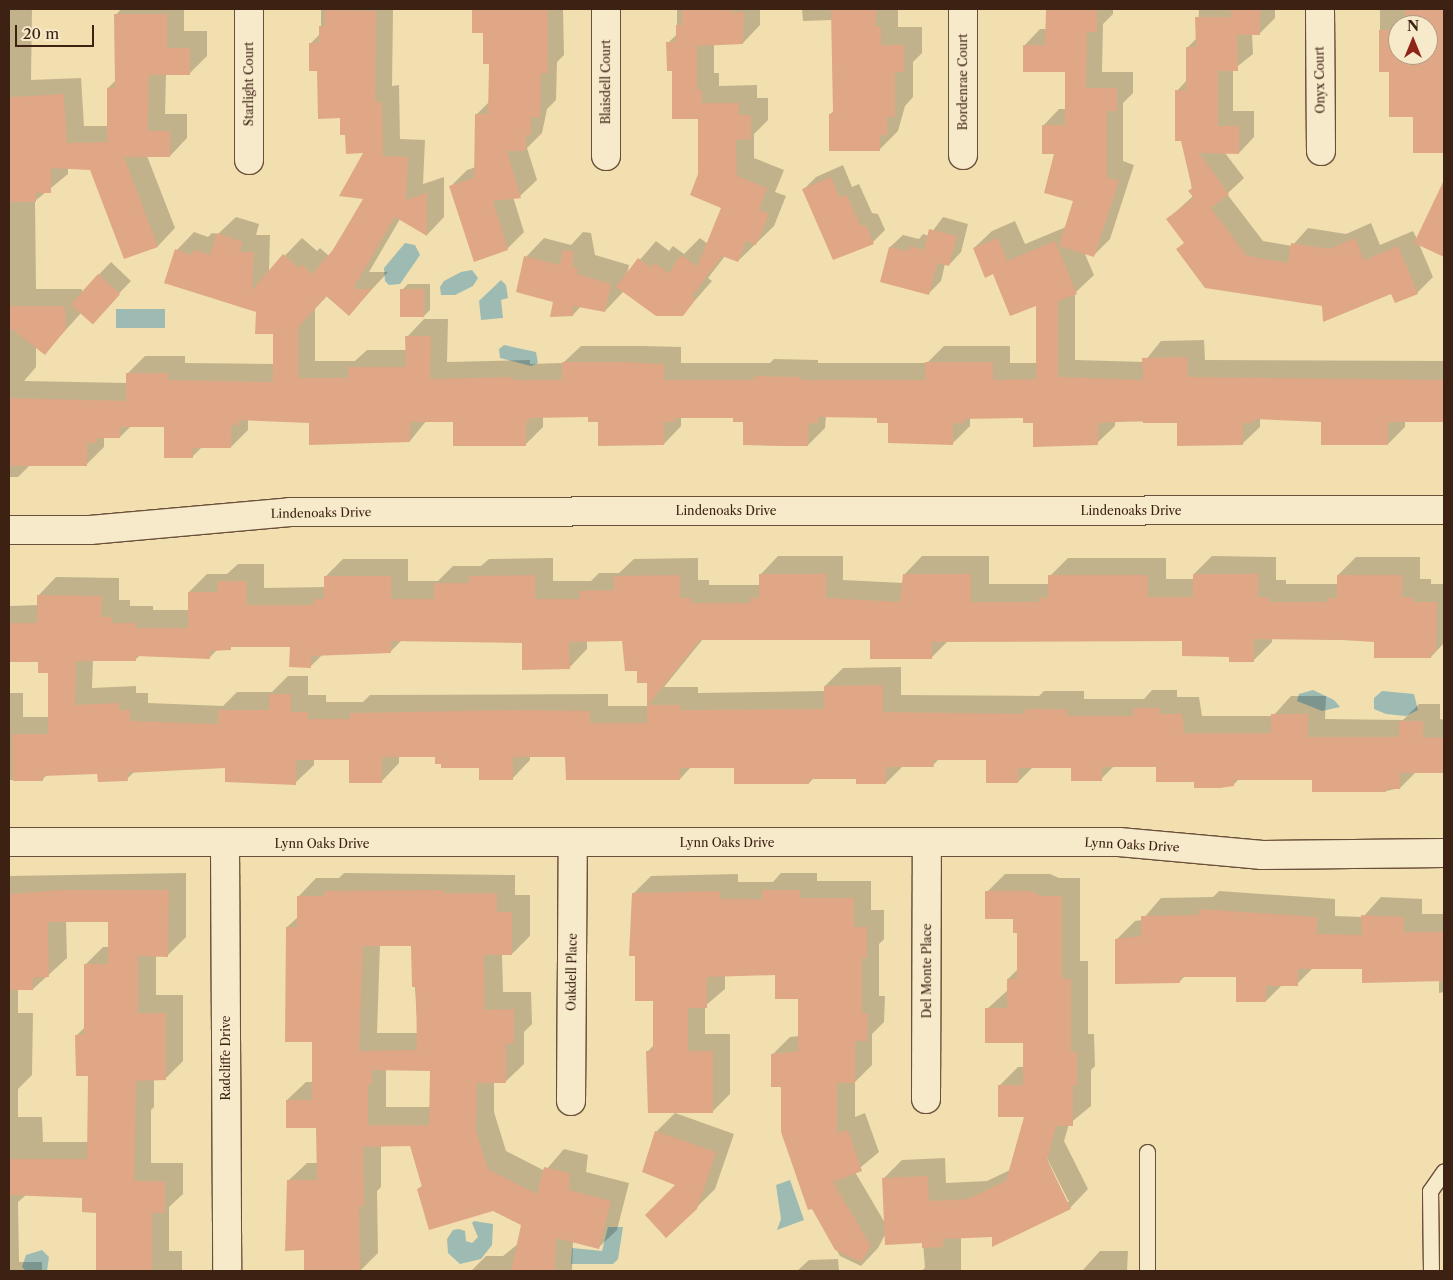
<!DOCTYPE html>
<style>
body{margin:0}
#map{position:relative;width:1453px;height:1280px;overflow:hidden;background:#f2dfaf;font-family:"Libre Caslon Text",serif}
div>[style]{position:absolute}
.water>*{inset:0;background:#9dbbb3;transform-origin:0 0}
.shadow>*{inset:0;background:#0003}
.building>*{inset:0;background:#dfa786;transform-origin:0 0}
.roads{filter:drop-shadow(1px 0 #6a503a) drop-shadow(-1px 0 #6a503a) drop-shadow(0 1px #6a503a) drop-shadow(0 -1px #6a503a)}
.service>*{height:15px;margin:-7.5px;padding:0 7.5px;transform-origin:7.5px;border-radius:7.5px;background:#f7eacb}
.minor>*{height:28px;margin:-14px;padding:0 14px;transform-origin:14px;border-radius:14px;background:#f7eacb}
span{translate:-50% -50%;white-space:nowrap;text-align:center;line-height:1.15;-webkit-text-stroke:4.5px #f7eacb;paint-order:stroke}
.street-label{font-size:12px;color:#3d2113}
.frame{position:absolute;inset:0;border:10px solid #3d2113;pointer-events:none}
.north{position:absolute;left:1388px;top:15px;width:50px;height:50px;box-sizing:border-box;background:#f7eacb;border:1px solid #ad9a81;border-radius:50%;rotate:0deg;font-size:14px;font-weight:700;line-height:20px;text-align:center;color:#3d2113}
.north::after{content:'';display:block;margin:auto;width:18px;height:22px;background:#8f2418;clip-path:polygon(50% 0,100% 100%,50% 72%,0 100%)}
.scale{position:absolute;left:15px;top:25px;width:79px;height:22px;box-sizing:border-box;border:2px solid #3d2113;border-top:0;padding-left:6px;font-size:15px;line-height:18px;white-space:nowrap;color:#3d2113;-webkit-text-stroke:4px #f7eacb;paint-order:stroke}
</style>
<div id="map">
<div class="water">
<i style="clip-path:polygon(405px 243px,415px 245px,420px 255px,400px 284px,389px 285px,385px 281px,384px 268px)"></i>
<i style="clip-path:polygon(472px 270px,478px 278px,473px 286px,455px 295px,441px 295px,440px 287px,444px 281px,461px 272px)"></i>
<i style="clip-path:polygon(501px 280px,506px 285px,508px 298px,501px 300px,503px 318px,481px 320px,479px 301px)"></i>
<i style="left:116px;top:309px;width:49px;height:19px"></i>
<i style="clip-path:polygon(504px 345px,536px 352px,538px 363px,531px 366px,500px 358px,499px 349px)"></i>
<i style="clip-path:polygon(1313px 690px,1334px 700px,1340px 707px,1322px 711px,1297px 701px,1299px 694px)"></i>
<i style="clip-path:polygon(1382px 691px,1414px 694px,1418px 710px,1406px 716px,1386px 714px,1374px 709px,1374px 698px)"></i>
<i style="clip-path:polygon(790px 1180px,804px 1220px,777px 1230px,781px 1219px,776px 1185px)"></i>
<i style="clip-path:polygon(474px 1221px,493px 1224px,492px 1245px,481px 1259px,460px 1264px,448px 1253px,447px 1239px,453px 1230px,459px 1229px,465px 1231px,466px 1241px,472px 1243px,478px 1237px,472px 1223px)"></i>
<i style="clip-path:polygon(608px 1227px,623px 1227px,618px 1259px,613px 1264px,571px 1264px,572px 1248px,602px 1251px)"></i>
<i style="clip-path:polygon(42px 1250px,49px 1257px,47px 1271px,25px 1270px,22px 1267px,26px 1255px)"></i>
</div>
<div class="shadow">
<i style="clip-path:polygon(9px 9px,32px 9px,31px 80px,81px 78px,84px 126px,108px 126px,108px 88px,116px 80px,116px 15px,121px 9px,184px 9px,184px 31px,207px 31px,207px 56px,190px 73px,166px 74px,165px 114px,187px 114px,187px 138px,170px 156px,147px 156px,175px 228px,158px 246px,125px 258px,91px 169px,68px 168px,68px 174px,35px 201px,36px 289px,82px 289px,82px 292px,111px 262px,131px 281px,103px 310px,81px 313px,45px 353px,36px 346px,36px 367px,24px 381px,128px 383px,128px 373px,145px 356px,185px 356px,185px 363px,274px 364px,274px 333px,258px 311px,177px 250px,194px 232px,208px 237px,212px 233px,218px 234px,236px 217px,259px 224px,256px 235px,270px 235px,269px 272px,302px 238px,317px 251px,320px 248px,329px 256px,365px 198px,365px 152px,347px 134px,310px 44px,321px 33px,321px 9px,393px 9px,392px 86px,399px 85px,400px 139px,425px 140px,423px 184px,444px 177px,444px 217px,427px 235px,400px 219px,369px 272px,388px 272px,349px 314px,328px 295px,315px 309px,315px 361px,355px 361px,367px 350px,407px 350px,407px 337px,424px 319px,448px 319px,447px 362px,530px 360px,530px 364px,563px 363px,581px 346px,643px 346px,681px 347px,681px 363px,770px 363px,774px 359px,818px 360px,818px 363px,927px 363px,944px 346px,1010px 346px,1010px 363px,1037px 363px,1037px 304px,994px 273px,974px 248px,992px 231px,1015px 221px,1025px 244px,1066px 227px,1075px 200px,1043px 126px,1059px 109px,1066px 109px,1066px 71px,1024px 46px,1040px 29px,1047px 29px,1047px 9px,1113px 9px,1113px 14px,1103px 24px,1102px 72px,1133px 72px,1133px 93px,1123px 103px,1123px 161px,1134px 165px,1110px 239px,1094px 255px,1084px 252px,1094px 275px,1075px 293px,1075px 360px,1144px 362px,1161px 341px,1204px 340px,1205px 360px,1444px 361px,1444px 421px,1405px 420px,1405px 427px,1388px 444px,1322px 421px,1260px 418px,1260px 427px,1242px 444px,1178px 422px,1115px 421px,1115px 426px,1097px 443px,1024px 417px,970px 417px,970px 426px,953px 443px,879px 417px,826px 416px,825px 428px,808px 445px,734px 417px,681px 417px,681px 426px,664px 444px,589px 416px,543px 416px,543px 427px,525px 445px,455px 420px,427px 420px,410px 441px,310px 421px,248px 419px,248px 430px,231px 447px,202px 447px,193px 456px,165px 425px,131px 426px,120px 437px,104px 437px,104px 447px,86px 465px,30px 465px,18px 477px,9px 477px)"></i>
<i style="clip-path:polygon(475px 9px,563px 9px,564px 55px,557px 62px,556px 100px,547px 109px,542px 133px,527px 148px,537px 180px,520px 196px,513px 197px,524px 232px,507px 249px,451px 186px,467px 170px,476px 167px,476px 115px,490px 101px,490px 63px,485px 32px)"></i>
<i style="clip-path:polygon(677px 9px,760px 9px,760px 25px,743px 43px,714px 44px,714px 73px,719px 73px,719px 86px,757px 85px,757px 98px,768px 98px,768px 120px,754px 134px,754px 158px,784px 170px,775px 192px,786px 196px,774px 226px,738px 261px,725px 256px,708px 278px,712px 281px,683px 314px,624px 291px,605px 311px,581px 306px,573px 315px,554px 301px,526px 257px,544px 238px,571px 245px,583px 232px,591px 233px,595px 255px,629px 265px,627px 275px,656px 241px,669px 251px,673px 246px,684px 254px,700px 238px,708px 244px,722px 207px,699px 174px,699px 118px,673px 69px,668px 43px,677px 34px)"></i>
<i style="clip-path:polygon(802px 9px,898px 9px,898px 27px,922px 27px,922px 53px,913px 62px,913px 97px,905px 106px,898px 131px,880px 149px,830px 114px,834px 111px,832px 20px,803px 21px)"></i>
<i style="clip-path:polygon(1199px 9px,1275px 9px,1275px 18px,1260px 33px,1252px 34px,1253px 54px,1233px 70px,1233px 111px,1254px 111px,1254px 137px,1239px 153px,1225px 153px,1244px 178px,1227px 194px,1263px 241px,1292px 246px,1308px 228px,1346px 234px,1371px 223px,1380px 245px,1413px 231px,1417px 239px,1444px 183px,1444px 256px,1419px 244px,1433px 277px,1417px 293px,1392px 292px,1323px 305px,1185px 242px,1168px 219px,1193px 196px,1177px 91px,1187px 80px,1187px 48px,1198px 37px)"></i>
<i style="clip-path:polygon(evenodd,1380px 9px,1444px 9px,1444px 152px,1415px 152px,1415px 116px,1391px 71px,1380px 71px,1380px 9px,1398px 25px,1428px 25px,1428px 55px,1398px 55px,1398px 25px)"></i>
<i style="clip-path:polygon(843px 165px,852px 187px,859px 184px,872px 213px,878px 214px,885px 230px,873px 242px,804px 189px,816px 177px)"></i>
<i style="clip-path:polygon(943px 217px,968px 224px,961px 252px,949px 265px,945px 264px,941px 281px,928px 294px,881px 281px,890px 247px,903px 235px,919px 239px,923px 234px,929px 236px)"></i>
<i style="clip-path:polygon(408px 284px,430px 284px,430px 310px,424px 316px,402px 290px)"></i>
<i style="clip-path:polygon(evenodd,778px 556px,843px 556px,843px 580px,903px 583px,904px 575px,922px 556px,989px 556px,989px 584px,1050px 584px,1050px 576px,1068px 558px,1166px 558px,1166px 579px,1194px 579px,1194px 574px,1212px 556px,1276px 557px,1276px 580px,1286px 580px,1286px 584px,1338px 584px,1338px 575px,1356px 557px,1420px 557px,1420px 579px,1431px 579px,1431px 584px,1444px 584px,1444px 643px,1431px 657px,1376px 641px,1272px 638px,1272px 642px,1253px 661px,1183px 639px,949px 640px,932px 657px,872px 639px,703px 639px,664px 687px,698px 687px,698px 693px,825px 691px,825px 686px,843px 668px,901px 667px,901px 695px,1039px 696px,1044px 691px,1084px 691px,1084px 699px,1144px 699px,1152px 690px,1177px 690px,1177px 697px,1199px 697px,1202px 716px,1273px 716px,1291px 696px,1326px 696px,1325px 719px,1403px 720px,1419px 704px,1440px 704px,1440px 719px,1444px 720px,1444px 772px,1416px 772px,1400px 788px,1386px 791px,1313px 779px,1239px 779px,1233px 785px,1195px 780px,1157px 765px,1115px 765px,1101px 779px,1072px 767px,1033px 767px,1018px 782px,988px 758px,940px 758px,933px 765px,903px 766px,886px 783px,857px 778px,814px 778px,809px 783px,735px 767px,691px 767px,680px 779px,567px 756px,530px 756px,530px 760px,512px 779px,480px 766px,442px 763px,436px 756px,399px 756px,399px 763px,381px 782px,350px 758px,314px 758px,314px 765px,295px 783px,226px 767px,135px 771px,127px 779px,99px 773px,48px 774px,43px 779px,9px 780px,9px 693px,23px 693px,23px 717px,50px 717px,50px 671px,40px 661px,9px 661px,9px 579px,10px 606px,38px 605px,38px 596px,56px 577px,119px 578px,119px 600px,130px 600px,130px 606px,153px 606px,153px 610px,189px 610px,189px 592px,207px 574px,227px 574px,238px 564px,264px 564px,264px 588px,325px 587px,325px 577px,343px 559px,408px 559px,408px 581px,438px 581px,453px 566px,481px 566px,489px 559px,553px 558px,553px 581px,591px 581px,599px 573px,619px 573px,634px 559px,698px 558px,698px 580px,709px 580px,709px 585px,760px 585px,760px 575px,778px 556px,402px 640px,524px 642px,569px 668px,587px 649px,587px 640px,623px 640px,648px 682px,648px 706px,608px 706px,608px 694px,370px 695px,363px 702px,326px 702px,326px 695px,308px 695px,308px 676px,288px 676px,272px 692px,237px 692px,223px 706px,148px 703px,148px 693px,136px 693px,136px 686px,92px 688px,93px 660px,135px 660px,140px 655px,210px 657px,218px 649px,233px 646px,291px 646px,310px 667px,323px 654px,391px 651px,402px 640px)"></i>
<i style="clip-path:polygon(evenodd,186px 873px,186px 937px,168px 955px,156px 955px,156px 995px,183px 995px,183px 1061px,165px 1079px,154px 1079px,154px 1107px,151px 1110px,151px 1163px,183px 1163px,183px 1194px,169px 1207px,169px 1251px,182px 1251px,182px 1271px,111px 1271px,97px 1211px,84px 1197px,26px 1195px,18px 1202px,19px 1262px,42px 1262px,42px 1271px,9px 1271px,9px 876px,186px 873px,66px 921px,109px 921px,109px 947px,103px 947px,85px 965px,85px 1027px,76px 1036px,90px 1074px,89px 1142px,43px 1142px,42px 1117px,18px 1117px,18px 1089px,32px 1075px,33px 1013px,18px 1013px,18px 989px,33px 989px,67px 958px,66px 921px)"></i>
<i style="clip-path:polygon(evenodd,344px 873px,515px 875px,515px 895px,530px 895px,530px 936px,512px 954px,502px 954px,503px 992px,531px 992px,532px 1024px,524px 1032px,524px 1064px,505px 1082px,494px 1082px,494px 1112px,506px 1151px,545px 1171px,564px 1149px,588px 1155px,586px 1172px,629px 1183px,617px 1230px,598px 1248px,573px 1242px,572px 1271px,471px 1271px,486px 1256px,503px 1256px,518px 1244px,522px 1224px,493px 1209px,418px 1189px,423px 1185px,411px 1144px,381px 1145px,381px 1187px,377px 1191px,378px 1253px,360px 1271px,306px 1271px,305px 1249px,288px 1181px,307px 1163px,318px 1163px,317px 1127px,287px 1100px,306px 1082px,314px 1082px,314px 1041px,287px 927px,298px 917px,298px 897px,316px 878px,339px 878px,344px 873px,380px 945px,412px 945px,418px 1033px,377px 1033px,380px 945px,344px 873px,386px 1069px,431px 1070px,430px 1107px,386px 1107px,386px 1069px)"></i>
<i style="clip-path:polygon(evenodd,781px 873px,817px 873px,817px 881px,871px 881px,871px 910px,884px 910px,884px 939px,879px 944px,879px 996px,885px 996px,884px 1022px,872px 1034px,872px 1065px,855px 1082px,855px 1117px,865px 1113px,879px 1152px,855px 1172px,885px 1223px,884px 1178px,902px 1160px,945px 1158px,946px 1183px,987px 1181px,1010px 1170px,1025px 1116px,999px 1086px,1018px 1067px,1024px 1067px,1024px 1042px,987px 1009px,1008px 990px,1008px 979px,1018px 969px,1018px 931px,1015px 918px,987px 892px,1005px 874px,1050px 874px,1059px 878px,1080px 878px,1080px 961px,1088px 961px,1088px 1034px,1094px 1034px,1095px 1066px,1091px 1070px,1091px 1106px,1069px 1124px,1064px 1141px,1088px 1189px,1070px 1208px,993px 1236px,961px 1237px,961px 1271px,921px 1271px,925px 1268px,923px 1242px,886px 1233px,878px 1248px,861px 1266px,840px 1256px,812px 1208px,772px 1055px,790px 1037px,799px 1036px,799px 998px,776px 974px,725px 976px,725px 989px,705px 1006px,705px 1034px,730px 1034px,730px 1094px,712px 1112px,647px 1052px,654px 1045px,654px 1000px,636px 955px,633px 894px,651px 876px,738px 874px,738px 882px,773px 882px,781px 873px,1045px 1154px,1069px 1202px,1066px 1202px,1045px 1154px)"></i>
<i style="clip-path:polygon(1219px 891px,1335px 899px,1335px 916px,1363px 917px,1381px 897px,1422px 899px,1422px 914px,1444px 914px,1444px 992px,1439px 993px,1439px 980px,1363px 968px,1313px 968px,1297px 984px,1283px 984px,1266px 1001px,1237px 976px,1185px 976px,1179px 982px,1116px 940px,1135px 921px,1142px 920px,1161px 898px,1213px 897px)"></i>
<i style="clip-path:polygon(675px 1113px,734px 1134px,715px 1189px,696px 1208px,677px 1184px,656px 1132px)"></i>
<i style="clip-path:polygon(1100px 1251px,1128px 1251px,1127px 1271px,1082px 1271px)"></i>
<i style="clip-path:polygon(838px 1259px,839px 1271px,797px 1271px,809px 1260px)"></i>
</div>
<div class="building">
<i style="clip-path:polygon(682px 9px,732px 9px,732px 13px,744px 12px,743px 44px,697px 46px,697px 90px,702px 90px,702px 103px,739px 103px,739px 115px,751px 115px,751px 139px,736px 140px,737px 176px,767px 188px,759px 210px,769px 214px,756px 245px,746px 241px,738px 262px,722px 256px,692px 296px,696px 299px,683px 316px,656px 316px,616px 287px,638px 258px,651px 268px,654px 263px,669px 273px,681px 255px,697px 267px,721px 208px,690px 195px,698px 174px,698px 119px,672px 119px,672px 71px,667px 71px,666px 42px,676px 42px,676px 25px,682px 25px)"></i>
<i style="clip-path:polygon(1046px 9px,1097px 9px,1097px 32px,1087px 32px,1086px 88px,1117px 88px,1117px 111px,1107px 111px,1107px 177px,1119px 181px,1094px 257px,1059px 246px,1073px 201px,1044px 193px,1054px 154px,1042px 154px,1042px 125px,1065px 125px,1065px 72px,1023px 72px,1023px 45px,1045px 45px)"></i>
<i style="clip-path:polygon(1231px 9px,1260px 9px,1260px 35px,1237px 35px,1238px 71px,1218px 71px,1218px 126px,1239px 126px,1239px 154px,1199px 153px,1229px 194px,1211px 208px,1247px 256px,1288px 263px,1291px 243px,1329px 249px,1355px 238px,1364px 260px,1398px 246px,1418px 294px,1395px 303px,1391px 294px,1323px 322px,1322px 306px,1205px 288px,1176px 249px,1184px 243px,1166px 219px,1194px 198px,1188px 191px,1192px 188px,1181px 141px,1175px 141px,1175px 90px,1186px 90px,1186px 47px,1196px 47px,1195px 17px,1231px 17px)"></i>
<i style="clip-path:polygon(1405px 9px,1444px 9px,1444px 153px,1413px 153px,1413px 117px,1389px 117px,1389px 72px,1379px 72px,1379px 30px,1398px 30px,1398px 55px,1428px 55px,1428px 25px,1405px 25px)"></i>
<i style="clip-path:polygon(325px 10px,376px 11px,375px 102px,382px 102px,383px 156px,408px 157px,406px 200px,427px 193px,427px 236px,395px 217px,353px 289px,372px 289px,349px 316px,326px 296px,298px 328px,298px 378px,348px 378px,348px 367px,406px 367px,405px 336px,431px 336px,430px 379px,513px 377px,513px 380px,562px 380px,562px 362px,624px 362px,664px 364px,664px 380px,755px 380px,755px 376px,801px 377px,801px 380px,925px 380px,925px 362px,993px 362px,993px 380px,1036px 379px,1036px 306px,1010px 316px,993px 274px,985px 278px,973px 248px,998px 238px,1007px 261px,1055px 241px,1077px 294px,1058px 301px,1058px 377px,1143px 380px,1142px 358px,1187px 357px,1188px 377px,1444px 380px,1444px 422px,1388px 422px,1388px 445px,1321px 445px,1321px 422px,1254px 419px,1254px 423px,1243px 423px,1243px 445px,1177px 446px,1177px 423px,1143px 423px,1143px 421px,1098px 423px,1098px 445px,1033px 447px,1033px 423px,1023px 423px,1023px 418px,964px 419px,964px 423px,953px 423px,953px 445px,888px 443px,888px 423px,877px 423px,877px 418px,818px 417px,818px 423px,809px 423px,808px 446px,780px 446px,743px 445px,743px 422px,733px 422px,733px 418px,675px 418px,675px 422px,664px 422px,664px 445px,598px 446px,598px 422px,588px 422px,588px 417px,529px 418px,529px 422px,526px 422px,526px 446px,453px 446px,453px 422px,410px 422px,410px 442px,309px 445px,309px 423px,239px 420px,239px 425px,231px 425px,231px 448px,193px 448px,193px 458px,164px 458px,164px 427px,120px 427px,120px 438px,97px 438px,97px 443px,87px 443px,87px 466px,9px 466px,9px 398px,126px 401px,126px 373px,168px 373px,168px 380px,273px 382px,273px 334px,255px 334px,256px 312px,164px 283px,175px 249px,192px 255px,194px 249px,210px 255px,217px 233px,243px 242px,239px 252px,254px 252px,252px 290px,283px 254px,299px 268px,302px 264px,312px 274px,333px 250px,363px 199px,339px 196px,363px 153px,346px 154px,345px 135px,340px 135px,340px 118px,318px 119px,317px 71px,309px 71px,309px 43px,319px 43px,319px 26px,325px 26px)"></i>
<i style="clip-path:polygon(472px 10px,548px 10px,548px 73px,541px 73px,540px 118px,531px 117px,531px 135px,526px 135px,526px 151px,507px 151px,521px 198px,493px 201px,508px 250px,474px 262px,449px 186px,474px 178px,475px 114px,488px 114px,489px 64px,483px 64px,483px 33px,472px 33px)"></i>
<i style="clip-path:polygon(831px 10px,876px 10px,876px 27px,881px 27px,881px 45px,904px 45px,904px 72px,895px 72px,895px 117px,887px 117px,887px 135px,880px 135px,880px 151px,829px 151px,829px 114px,833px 114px)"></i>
<i style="clip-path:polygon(114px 14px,167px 14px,167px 48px,190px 48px,190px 75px,149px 75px,148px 131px,170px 131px,170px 157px,124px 157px,158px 247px,124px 259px,90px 170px,51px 168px,51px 193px,36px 193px,36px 202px,9px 202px,9px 97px,64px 94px,67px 143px,107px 142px,107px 88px,115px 87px)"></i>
<i style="clip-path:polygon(831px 177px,840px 198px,847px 195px,860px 225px,866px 226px,874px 244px,833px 260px,802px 189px)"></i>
<i style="clip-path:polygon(1444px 180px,1444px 257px,1414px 243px)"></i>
<i style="clip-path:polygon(929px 229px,957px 236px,949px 266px,937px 263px,929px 295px,880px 282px,889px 247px,908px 251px,910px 246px,924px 250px)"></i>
<i style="clip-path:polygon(563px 250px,573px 251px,573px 268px,578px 269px,577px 274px,611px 284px,605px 312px,573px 306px,573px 316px,550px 317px,553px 302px,516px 292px,524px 256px,560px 265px)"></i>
<i style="left:98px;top:274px;width:30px;height:41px;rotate:42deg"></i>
<i style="left:400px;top:289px;width:24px;height:28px"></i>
<i style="clip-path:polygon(9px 306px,65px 306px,66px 329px,45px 355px,9px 327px)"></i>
<i style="clip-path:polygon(evenodd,759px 574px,826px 574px,826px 598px,900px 602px,903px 574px,971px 574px,971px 602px,1039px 602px,1039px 597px,1048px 598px,1048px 575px,1148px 575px,1148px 597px,1193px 597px,1193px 574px,1258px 574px,1258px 597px,1269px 597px,1269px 602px,1327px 602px,1327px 598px,1337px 598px,1337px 575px,1402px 575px,1402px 597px,1413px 597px,1413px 602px,1437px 602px,1436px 652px,1431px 652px,1431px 658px,1374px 658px,1374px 642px,1345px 640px,1254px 639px,1254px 662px,1229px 662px,1229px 657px,1182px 656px,1182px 641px,932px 642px,932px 659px,870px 659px,870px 640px,700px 640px,648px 705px,680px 705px,680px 710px,824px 709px,824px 686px,883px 685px,883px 712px,1025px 714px,1025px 709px,1067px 709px,1067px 716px,1133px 716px,1133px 708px,1160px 708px,1160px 714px,1182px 714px,1184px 733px,1271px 733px,1271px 714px,1308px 714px,1308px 737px,1399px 737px,1399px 721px,1423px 721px,1423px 737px,1444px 738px,1444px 773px,1400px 773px,1400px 789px,1386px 789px,1386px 792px,1312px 792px,1312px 780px,1234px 780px,1234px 786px,1220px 788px,1194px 788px,1194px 782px,1156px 782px,1156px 767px,1102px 767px,1102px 781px,1071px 781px,1071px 768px,1018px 768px,1018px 783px,986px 783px,986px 760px,933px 760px,934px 767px,886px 767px,886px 784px,856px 784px,856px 779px,809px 779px,809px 784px,734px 784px,734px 768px,680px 768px,680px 780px,566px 780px,565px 757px,513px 757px,513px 780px,479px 780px,479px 768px,441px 768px,441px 764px,435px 764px,435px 757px,382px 757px,382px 783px,349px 783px,349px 760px,296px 760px,296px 785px,225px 782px,225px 768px,127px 773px,128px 781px,98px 782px,97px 774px,43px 776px,43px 781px,13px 781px,12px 734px,48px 734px,48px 673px,38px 673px,38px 662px,9px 662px,9px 623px,37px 623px,37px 595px,102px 596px,101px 617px,112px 617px,112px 623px,136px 623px,136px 628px,188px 628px,188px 592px,217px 592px,218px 581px,246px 581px,247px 605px,314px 605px,314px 599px,324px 599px,324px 576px,391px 576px,391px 599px,434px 599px,434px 583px,469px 583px,469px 576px,535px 575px,535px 599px,580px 599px,579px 591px,614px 590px,614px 576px,680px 575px,680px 598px,691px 598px,691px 603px,750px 603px,750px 598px,759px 598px,759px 574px,391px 641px,522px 643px,522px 670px,570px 669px,569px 642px,622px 641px,625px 671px,637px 671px,637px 683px,647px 683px,647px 723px,590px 723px,590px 711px,514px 710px,350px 713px,350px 719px,308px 719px,308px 712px,291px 712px,291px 694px,269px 694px,269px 710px,218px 710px,218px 724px,130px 721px,130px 710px,119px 710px,119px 703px,75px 705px,76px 661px,136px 661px,136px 656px,210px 659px,210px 651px,231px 650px,231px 647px,290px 647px,289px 667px,311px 668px,311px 656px,391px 653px,391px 641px)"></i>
<i style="clip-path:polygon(61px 890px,169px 890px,168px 957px,138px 956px,138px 1013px,166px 1013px,166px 1080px,136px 1081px,134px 1181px,165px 1181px,165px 1213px,152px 1213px,152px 1271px,96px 1271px,96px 1213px,82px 1212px,82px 1198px,9px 1195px,9px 1159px,87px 1159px,88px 1076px,76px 1076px,75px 1035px,84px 1035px,84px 964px,108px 964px,108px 922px,48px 922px,49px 977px,33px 978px,33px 990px,9px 990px,9px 894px)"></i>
<i style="clip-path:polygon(evenodd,444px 890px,444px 893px,497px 893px,497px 912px,512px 912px,512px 955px,484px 955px,485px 1010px,514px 1009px,514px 1044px,506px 1044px,506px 1083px,477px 1083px,476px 1131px,488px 1169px,537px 1194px,544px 1167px,570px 1173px,569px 1190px,611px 1201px,599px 1249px,556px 1238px,555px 1271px,511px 1271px,521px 1225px,493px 1211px,429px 1230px,417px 1189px,422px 1187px,410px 1146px,363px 1147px,364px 1206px,359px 1206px,360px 1271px,304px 1271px,304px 1250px,285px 1251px,287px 1180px,317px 1180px,316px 1128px,286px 1128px,286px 1100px,312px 1100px,312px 1042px,285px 1042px,286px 927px,297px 927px,297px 896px,324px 896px,324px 891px,444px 890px,363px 946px,411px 946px,412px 987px,416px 987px,417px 1050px,359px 1051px,363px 946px,444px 890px,372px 1070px,430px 1071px,429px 1125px,368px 1125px,368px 1084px,372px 1084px,372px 1070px)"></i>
<i style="clip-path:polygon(762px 890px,800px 890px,800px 898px,854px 898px,854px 927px,867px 927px,867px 958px,862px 958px,862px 1013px,868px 1013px,867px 1041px,855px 1041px,855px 1083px,837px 1083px,837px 1133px,848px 1130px,862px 1171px,833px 1182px,871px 1246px,861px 1262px,835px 1250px,812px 1209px,808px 1210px,781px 1132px,781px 1087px,771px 1087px,771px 1054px,798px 1051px,798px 999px,775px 999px,775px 975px,707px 977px,707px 1008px,688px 1008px,688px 1051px,713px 1051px,713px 1113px,648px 1113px,646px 1051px,653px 1051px,653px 1001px,635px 1001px,635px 956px,629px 956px,632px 893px,720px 891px,720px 899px,762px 899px)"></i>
<i style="clip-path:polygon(985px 891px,1032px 891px,1040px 896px,1062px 896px,1062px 979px,1071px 979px,1071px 1052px,1077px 1052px,1077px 1085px,1073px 1085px,1073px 1126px,1056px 1126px,1047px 1160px,1071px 1209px,992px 1247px,992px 1237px,943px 1239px,943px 1247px,922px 1248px,922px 1243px,885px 1245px,882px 1178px,928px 1176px,929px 1201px,968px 1199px,1006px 1181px,1024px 1117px,998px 1117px,998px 1085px,1023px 1085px,1023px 1043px,985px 1043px,985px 1008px,1007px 1008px,1007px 979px,1017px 979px,1017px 933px,1013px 933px,1013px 919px,985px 919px)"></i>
<i style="clip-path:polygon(1199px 909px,1317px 917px,1317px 934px,1362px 935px,1361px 915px,1404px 917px,1404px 932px,1444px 932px,1444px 981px,1362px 983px,1362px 969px,1298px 969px,1298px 986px,1266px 986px,1266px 1002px,1236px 1002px,1236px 977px,1180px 977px,1180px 983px,1115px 984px,1115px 939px,1141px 936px,1141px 916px,1199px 915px)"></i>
<i style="clip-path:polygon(655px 1131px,716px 1152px,697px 1209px,666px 1238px,645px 1215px,675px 1185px,642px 1172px)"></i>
</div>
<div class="roads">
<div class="service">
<i style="left:1147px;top:1152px;width:119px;rotate:90deg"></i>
<i style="left:1431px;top:1271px;width:80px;rotate:-90.7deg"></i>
<i style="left:1430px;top:1191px;width:24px;rotate:-55deg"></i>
</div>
<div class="minor">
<i style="left:249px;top:9px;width:151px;rotate:90deg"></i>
<i style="left:606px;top:9px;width:147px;rotate:90deg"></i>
<i style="left:963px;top:9px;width:146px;rotate:90deg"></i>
<i style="left:1320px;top:9px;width:142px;rotate:89.6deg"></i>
<i style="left:9px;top:530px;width:81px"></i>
<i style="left:90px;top:530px;width:201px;rotate:-5.1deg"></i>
<i style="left:290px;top:512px;width:1154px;rotate:-0.1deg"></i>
<i style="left:9px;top:842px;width:1110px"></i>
<i style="left:1119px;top:842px;width:144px;rotate:5.2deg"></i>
<i style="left:1262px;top:855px;width:182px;rotate:-0.6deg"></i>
<i style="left:225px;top:844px;width:427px;rotate:89.7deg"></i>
<i style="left:926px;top:1099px;width:255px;rotate:-89.8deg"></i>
<i style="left:571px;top:1101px;width:258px;rotate:-89.6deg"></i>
</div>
</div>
<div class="street-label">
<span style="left:1320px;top:80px;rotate:-91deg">Onyx Court</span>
<span style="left:606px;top:82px;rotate:-90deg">Blaisdell Court</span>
<span style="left:963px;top:82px;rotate:-90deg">Bordenrae Court</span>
<span style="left:249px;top:84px;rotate:-90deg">Starlight Court</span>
<span style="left:726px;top:511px">Lindenoaks Drive</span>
<span style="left:1131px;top:511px">Lindenoaks Drive</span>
<span style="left:321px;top:513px;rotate:-1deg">Lindenoaks Drive</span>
<span style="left:727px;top:843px">Lynn Oaks Drive</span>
<span style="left:322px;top:844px">Lynn Oaks Drive</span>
<span style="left:1132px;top:845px;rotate:3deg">Lynn Oaks Drive</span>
<span style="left:927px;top:971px;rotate:-90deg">Del Monte Place</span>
<span style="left:572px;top:972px;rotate:-89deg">Oakdell Place</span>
<span style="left:226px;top:1058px;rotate:-90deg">Radcliffe Drive</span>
</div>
<div class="frame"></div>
<div class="north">N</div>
<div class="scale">20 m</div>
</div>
